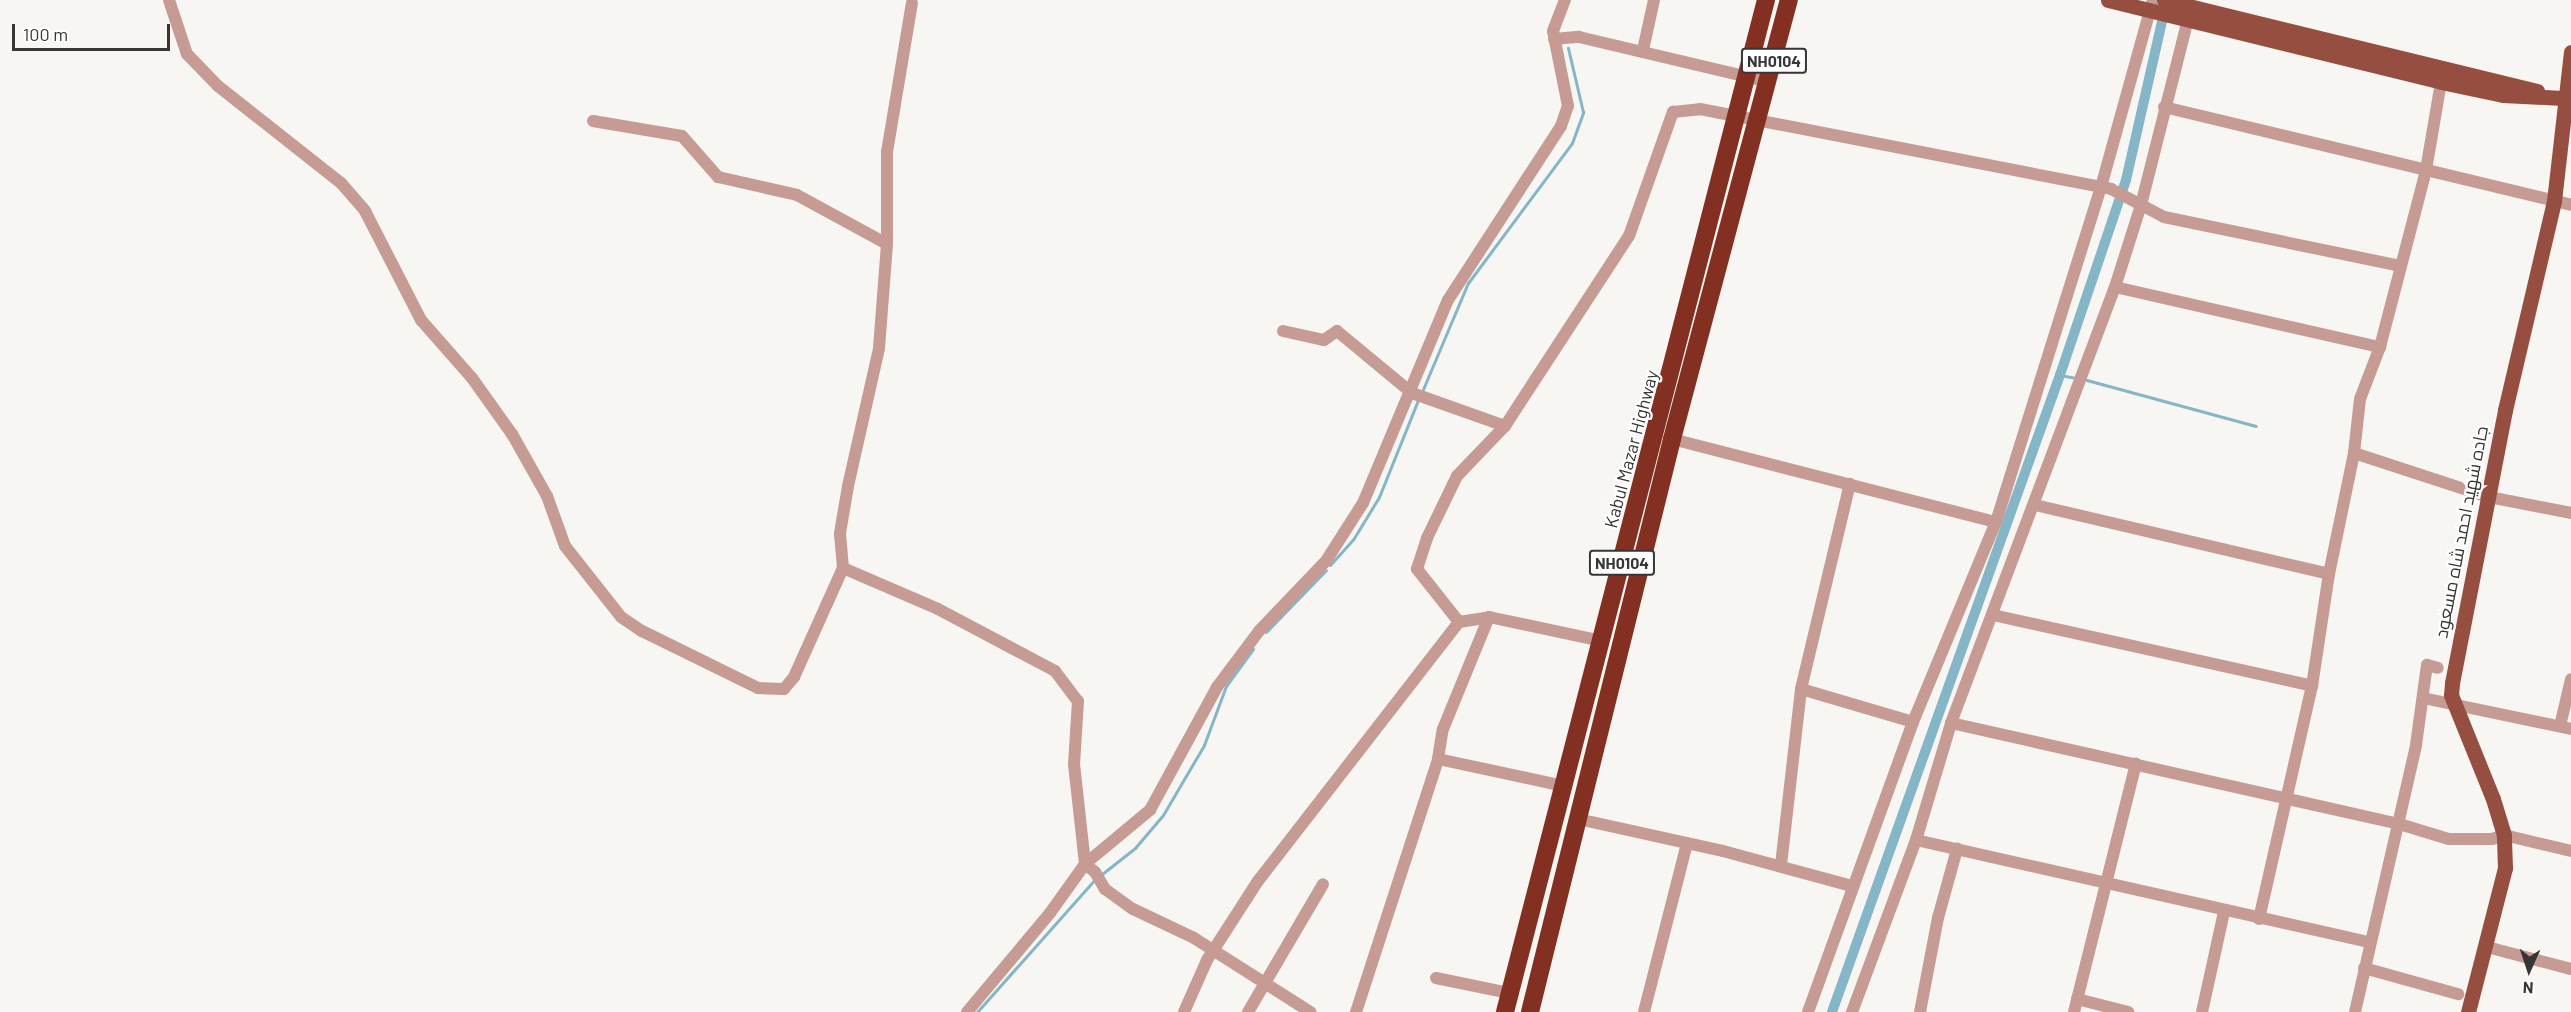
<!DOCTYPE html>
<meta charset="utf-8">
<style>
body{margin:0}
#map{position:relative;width:2571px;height:1012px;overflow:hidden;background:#f7f6f2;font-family:Barlow,Cairo,sans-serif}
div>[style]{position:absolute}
.stream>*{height:3px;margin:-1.5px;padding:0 1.5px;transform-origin:1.5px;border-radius:1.5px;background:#85b6c8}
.canal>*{height:10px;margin:-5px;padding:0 5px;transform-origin:5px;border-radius:5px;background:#85b6c8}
.minor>*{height:12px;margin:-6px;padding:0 6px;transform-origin:6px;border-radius:6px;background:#c69b93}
.major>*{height:15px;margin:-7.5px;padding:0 7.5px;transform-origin:7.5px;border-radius:7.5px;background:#964e41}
.highway>*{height:18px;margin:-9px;padding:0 9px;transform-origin:9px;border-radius:9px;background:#833023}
span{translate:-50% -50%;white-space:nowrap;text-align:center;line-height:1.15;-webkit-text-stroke:4.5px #fff;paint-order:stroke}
.shield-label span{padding:2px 4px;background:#fff;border:2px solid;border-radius:4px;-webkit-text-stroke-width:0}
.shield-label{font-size:16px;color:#373634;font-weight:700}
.street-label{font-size:18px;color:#373634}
.north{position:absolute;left:2499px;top:940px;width:60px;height:60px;-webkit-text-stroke:4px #fff;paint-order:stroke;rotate:183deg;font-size:16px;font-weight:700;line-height:24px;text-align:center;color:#373634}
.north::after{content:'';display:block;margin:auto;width:21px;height:27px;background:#373634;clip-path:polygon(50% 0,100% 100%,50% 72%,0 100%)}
.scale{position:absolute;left:12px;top:24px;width:158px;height:27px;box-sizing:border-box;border:3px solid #373634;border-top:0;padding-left:8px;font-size:18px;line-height:21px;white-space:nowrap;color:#373634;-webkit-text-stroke:4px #fff;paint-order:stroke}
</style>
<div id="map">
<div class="stream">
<i style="left:2060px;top:375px;width:16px;rotate:11deg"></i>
<i style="left:2083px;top:379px;width:179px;rotate:15.2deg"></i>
<i style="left:1421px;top:394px;width:121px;rotate:-67.1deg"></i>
<i style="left:1468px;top:283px;width:174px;rotate:-53.4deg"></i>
<i style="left:1572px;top:143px;width:33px;rotate:-70deg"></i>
<i style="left:1583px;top:112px;width:66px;rotate:-103.2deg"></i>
<i style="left:1330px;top:565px;width:36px;rotate:-48deg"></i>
<i style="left:1354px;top:538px;width:48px;rotate:-58.6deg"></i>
<i style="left:1379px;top:497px;width:105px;rotate:-68.1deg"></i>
<i style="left:1266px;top:632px;width:86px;rotate:-45.9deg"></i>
<i style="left:1102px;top:874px;width:42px;rotate:-38.2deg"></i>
<i style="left:1135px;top:848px;width:43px;rotate:-49.7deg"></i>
<i style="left:1163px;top:815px;width:81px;rotate:-59.6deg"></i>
<i style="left:1204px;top:745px;width:63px;rotate:-69.6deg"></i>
<i style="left:1226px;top:686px;width:46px;rotate:-53.9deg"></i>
<i style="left:977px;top:1012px;width:176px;rotate:-48.4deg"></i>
</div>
<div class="canal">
<i style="left:1832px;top:1012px;width:677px;rotate:-70.31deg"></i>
<i style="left:2060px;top:375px;width:206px;rotate:-71.3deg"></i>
<i style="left:2126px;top:180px;width:176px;rotate:-77.2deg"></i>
</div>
<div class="minor">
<i style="left:169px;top:0;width:57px;rotate:71.6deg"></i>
<i style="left:187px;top:54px;width:45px;rotate:45.9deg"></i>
<i style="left:218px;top:86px;width:157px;rotate:38.3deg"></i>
<i style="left:341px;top:183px;width:37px;rotate:49deg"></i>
<i style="left:365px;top:211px;width:123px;rotate:62.8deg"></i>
<i style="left:421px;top:320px;width:77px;rotate:48.7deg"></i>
<i style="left:472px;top:378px;width:69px;rotate:54.5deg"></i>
<i style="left:512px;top:434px;width:71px;rotate:60.6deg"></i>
<i style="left:547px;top:496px;width:53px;rotate:70.2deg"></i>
<i style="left:565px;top:546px;width:90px;rotate:51.7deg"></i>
<i style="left:621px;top:617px;width:25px;rotate:34deg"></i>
<i style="left:642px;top:631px;width:129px;rotate:26.2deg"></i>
<i style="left:758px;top:688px;width:26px;rotate:2deg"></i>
<i style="left:784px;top:689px;width:16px;rotate:-50deg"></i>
<i style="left:794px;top:677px;width:120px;rotate:-65.8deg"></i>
<i style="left:843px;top:568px;width:103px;rotate:23.3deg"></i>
<i style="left:938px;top:609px;width:132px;rotate:27.9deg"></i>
<i style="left:1055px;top:671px;width:38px;rotate:53deg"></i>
<i style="left:1078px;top:701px;width:63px;rotate:93.6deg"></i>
<i style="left:1074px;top:764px;width:101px;rotate:83.7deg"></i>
<i style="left:1085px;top:864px;width:13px;rotate:39deg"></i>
<i style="left:1095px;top:872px;width:20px;rotate:60deg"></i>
<i style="left:1105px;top:889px;width:34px;rotate:36deg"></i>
<i style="left:1133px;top:909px;width:68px;rotate:25.4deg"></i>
<i style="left:1194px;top:938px;width:138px;rotate:32.5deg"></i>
<i style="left:1554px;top:39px;width:25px;rotate:-5deg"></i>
<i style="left:1579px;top:37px;width:195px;rotate:13.3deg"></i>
<i style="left:1643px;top:50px;width:51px;rotate:-77.6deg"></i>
<i style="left:2164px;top:107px;width:419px;rotate:13.5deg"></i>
<i style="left:593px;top:121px;width:90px;rotate:9.6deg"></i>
<i style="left:682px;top:136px;width:55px;rotate:48.7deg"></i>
<i style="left:718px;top:177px;width:81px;rotate:12.8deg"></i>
<i style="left:797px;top:195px;width:102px;rotate:28.6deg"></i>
<i style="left:2115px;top:287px;width:272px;rotate:12.8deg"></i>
<i style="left:1283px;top:331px;width:42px;rotate:12.4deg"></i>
<i style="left:1324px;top:340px;width:16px;rotate:-35deg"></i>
<i style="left:1337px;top:331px;width:97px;rotate:39.6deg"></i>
<i style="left:1412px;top:393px;width:99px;rotate:19.5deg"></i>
<i style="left:1505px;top:426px;width:227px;rotate:-56.9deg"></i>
<i style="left:1629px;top:236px;width:132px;rotate:-70.5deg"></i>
<i style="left:1673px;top:112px;width:27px;rotate:-6deg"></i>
<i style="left:1700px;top:109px;width:419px;rotate:11deg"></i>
<i style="left:2111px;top:189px;width:60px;rotate:27.8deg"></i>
<i style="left:2164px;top:217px;width:241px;rotate:11.7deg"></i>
<i style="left:1672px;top:439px;width:334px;rotate:14.4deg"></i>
<i style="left:2354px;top:453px;width:142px;rotate:18.1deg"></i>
<i style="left:2489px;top:497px;width:84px;rotate:11deg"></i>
<i style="left:2035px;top:505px;width:302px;rotate:13.2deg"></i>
<i style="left:843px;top:568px;width:35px;rotate:-95deg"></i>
<i style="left:840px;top:533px;width:48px;rotate:-80.3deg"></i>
<i style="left:848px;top:486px;width:141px;rotate:-77.3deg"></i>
<i style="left:879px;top:348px;width:104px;rotate:-85.6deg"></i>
<i style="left:887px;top:244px;width:92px;rotate:-90deg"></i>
<i style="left:887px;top:152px;width:151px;rotate:-80.5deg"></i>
<i style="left:1993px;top:615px;width:327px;rotate:12.5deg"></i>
<i style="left:1459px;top:622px;width:68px;rotate:-128.4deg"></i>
<i style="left:1417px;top:569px;width:33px;rotate:-72deg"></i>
<i style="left:1427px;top:538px;width:69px;rotate:-64.2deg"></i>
<i style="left:1457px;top:476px;width:69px;rotate:-46.2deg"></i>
<i style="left:1801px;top:689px;width:117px;rotate:16.4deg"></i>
<i style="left:2423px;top:698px;width:151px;rotate:11.8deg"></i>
<i style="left:1951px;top:723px;width:456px;rotate:12.7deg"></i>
<i style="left:2396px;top:823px;width:55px;rotate:16.8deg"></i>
<i style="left:2449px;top:839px;width:43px"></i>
<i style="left:2492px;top:839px;width:13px;rotate:-18deg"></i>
<i style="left:2504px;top:835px;width:69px;rotate:13.4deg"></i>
<i style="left:2560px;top:726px;width:48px;rotate:-76.8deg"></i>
<i style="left:1438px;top:759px;width:129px;rotate:12.1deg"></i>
<i style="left:1578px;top:819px;width:148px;rotate:12.4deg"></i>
<i style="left:1723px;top:851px;width:134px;rotate:15.2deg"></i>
<i style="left:1916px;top:840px;width:465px;rotate:12.7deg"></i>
<i style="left:1781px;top:865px;width:177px;rotate:-83.5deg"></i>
<i style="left:1801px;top:689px;width:211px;rotate:-76.6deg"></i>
<i style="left:2259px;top:919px;width:239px;rotate:-77.2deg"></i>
<i style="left:2312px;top:686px;width:113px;rotate:-81.4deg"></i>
<i style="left:2329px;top:574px;width:124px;rotate:-78.3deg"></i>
<i style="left:2354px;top:453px;width:54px;rotate:-83.7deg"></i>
<i style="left:2360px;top:399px;width:56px;rotate:-69deg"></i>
<i style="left:2380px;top:347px;width:183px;rotate:-75.4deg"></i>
<i style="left:2426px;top:170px;width:89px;rotate:-80.3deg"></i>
<i style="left:2487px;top:947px;width:87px;rotate:14.7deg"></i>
<i style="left:2364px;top:968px;width:98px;rotate:15.5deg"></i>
<i style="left:1436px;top:978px;width:75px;rotate:11.6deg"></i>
<i style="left:2077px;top:999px;width:53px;rotate:14.3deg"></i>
<i style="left:967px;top:1012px;width:129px;rotate:-50deg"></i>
<i style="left:1050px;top:913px;width:60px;rotate:-54.5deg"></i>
<i style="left:1085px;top:864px;width:85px;rotate:-39.7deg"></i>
<i style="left:1150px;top:810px;width:140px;rotate:-61.4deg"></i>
<i style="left:1217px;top:687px;width:70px;rotate:-53.1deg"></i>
<i style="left:1259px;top:631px;width:97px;rotate:-46.3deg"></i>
<i style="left:1326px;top:561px;width:69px;rotate:-57.5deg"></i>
<i style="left:1363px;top:503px;width:220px;rotate:-67.3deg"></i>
<i style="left:1448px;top:300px;width:207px;rotate:-57deg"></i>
<i style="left:1561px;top:126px;width:21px;rotate:-71deg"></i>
<i style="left:1568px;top:106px;width:76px;rotate:-101.3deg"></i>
<i style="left:1553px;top:31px;width:33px;rotate:-69deg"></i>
<i style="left:1184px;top:1012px;width:57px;rotate:-66.1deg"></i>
<i style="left:1207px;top:960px;width:94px;rotate:-57.2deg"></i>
<i style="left:1258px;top:881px;width:328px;rotate:-52.2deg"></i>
<i style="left:1459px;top:622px;width:30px;rotate:-9deg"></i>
<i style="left:1489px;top:617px;width:116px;rotate:12deg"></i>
<i style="left:1248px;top:1012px;width:148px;rotate:-59.6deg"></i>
<i style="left:1356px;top:1012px;width:266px;rotate:-72deg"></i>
<i style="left:1438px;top:759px;width:30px;rotate:-81deg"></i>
<i style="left:1443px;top:729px;width:121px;rotate:-67.7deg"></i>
<i style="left:1644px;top:1012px;width:174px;rotate:-75.7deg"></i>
<i style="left:1808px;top:1012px;width:308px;rotate:-70.1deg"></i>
<i style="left:1913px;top:722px;width:217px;rotate:-67.5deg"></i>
<i style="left:1996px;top:522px;width:351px;rotate:-72.6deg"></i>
<i style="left:2101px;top:187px;width:194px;rotate:-74.5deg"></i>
<i style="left:1852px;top:1012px;width:184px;rotate:-69.6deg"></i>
<i style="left:1916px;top:840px;width:122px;rotate:-73.3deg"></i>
<i style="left:1951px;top:723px;width:466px;rotate:-69.4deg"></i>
<i style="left:2115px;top:287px;width:86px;rotate:-72.4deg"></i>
<i style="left:2141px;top:205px;width:200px;rotate:-75.8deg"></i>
<i style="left:1920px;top:1012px;width:96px;rotate:-79.2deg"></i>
<i style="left:1938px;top:918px;width:72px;rotate:-74.6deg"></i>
<i style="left:2074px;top:1012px;width:256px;rotate:-76deg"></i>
<i style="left:2202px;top:1012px;width:102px;rotate:-77.6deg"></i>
<i style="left:2355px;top:1012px;width:274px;rotate:-77.1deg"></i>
<i style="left:2416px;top:745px;width:81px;rotate:-82.2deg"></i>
<i style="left:2427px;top:665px;width:11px;rotate:15deg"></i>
</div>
<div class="major">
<i style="left:2108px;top:0;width:343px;rotate:13.8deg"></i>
<i style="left:2441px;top:82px;width:63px;rotate:11.8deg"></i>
<i style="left:2503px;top:95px;width:60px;rotate:2.9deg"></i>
<i style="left:2164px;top:0;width:384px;rotate:13.7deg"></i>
<i style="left:2468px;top:1012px;width:149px;rotate:-75.6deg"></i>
<i style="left:2505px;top:868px;width:33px;rotate:-92deg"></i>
<i style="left:2504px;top:835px;width:38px;rotate:-107deg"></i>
<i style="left:2493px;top:799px;width:112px;rotate:-112deg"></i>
<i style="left:2451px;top:695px;width:12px;rotate:-85deg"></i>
<i style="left:2452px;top:683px;width:278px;rotate:-79deg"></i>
<i style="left:2505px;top:410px;width:215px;rotate:-76.8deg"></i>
<i style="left:2554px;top:201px;width:150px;rotate:-83.5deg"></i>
</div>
<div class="highway">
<i style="left:1505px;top:1012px;width:1045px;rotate:-75.54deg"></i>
<i style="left:1530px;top:1012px;width:590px;rotate:-76.08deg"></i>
<i style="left:1672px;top:439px;width:454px;rotate:-75.1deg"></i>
</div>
<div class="shield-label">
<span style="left:1774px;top:61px">NH0104</span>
<span style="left:1622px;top:563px">NH0104</span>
</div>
<div class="street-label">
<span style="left:1631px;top:449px;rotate:-75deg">Kabul Mazar Highway</span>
<span style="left:2461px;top:532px;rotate:-79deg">جاده شهيد احمد شاه مسعود</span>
</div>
<div class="north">N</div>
<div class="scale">100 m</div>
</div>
